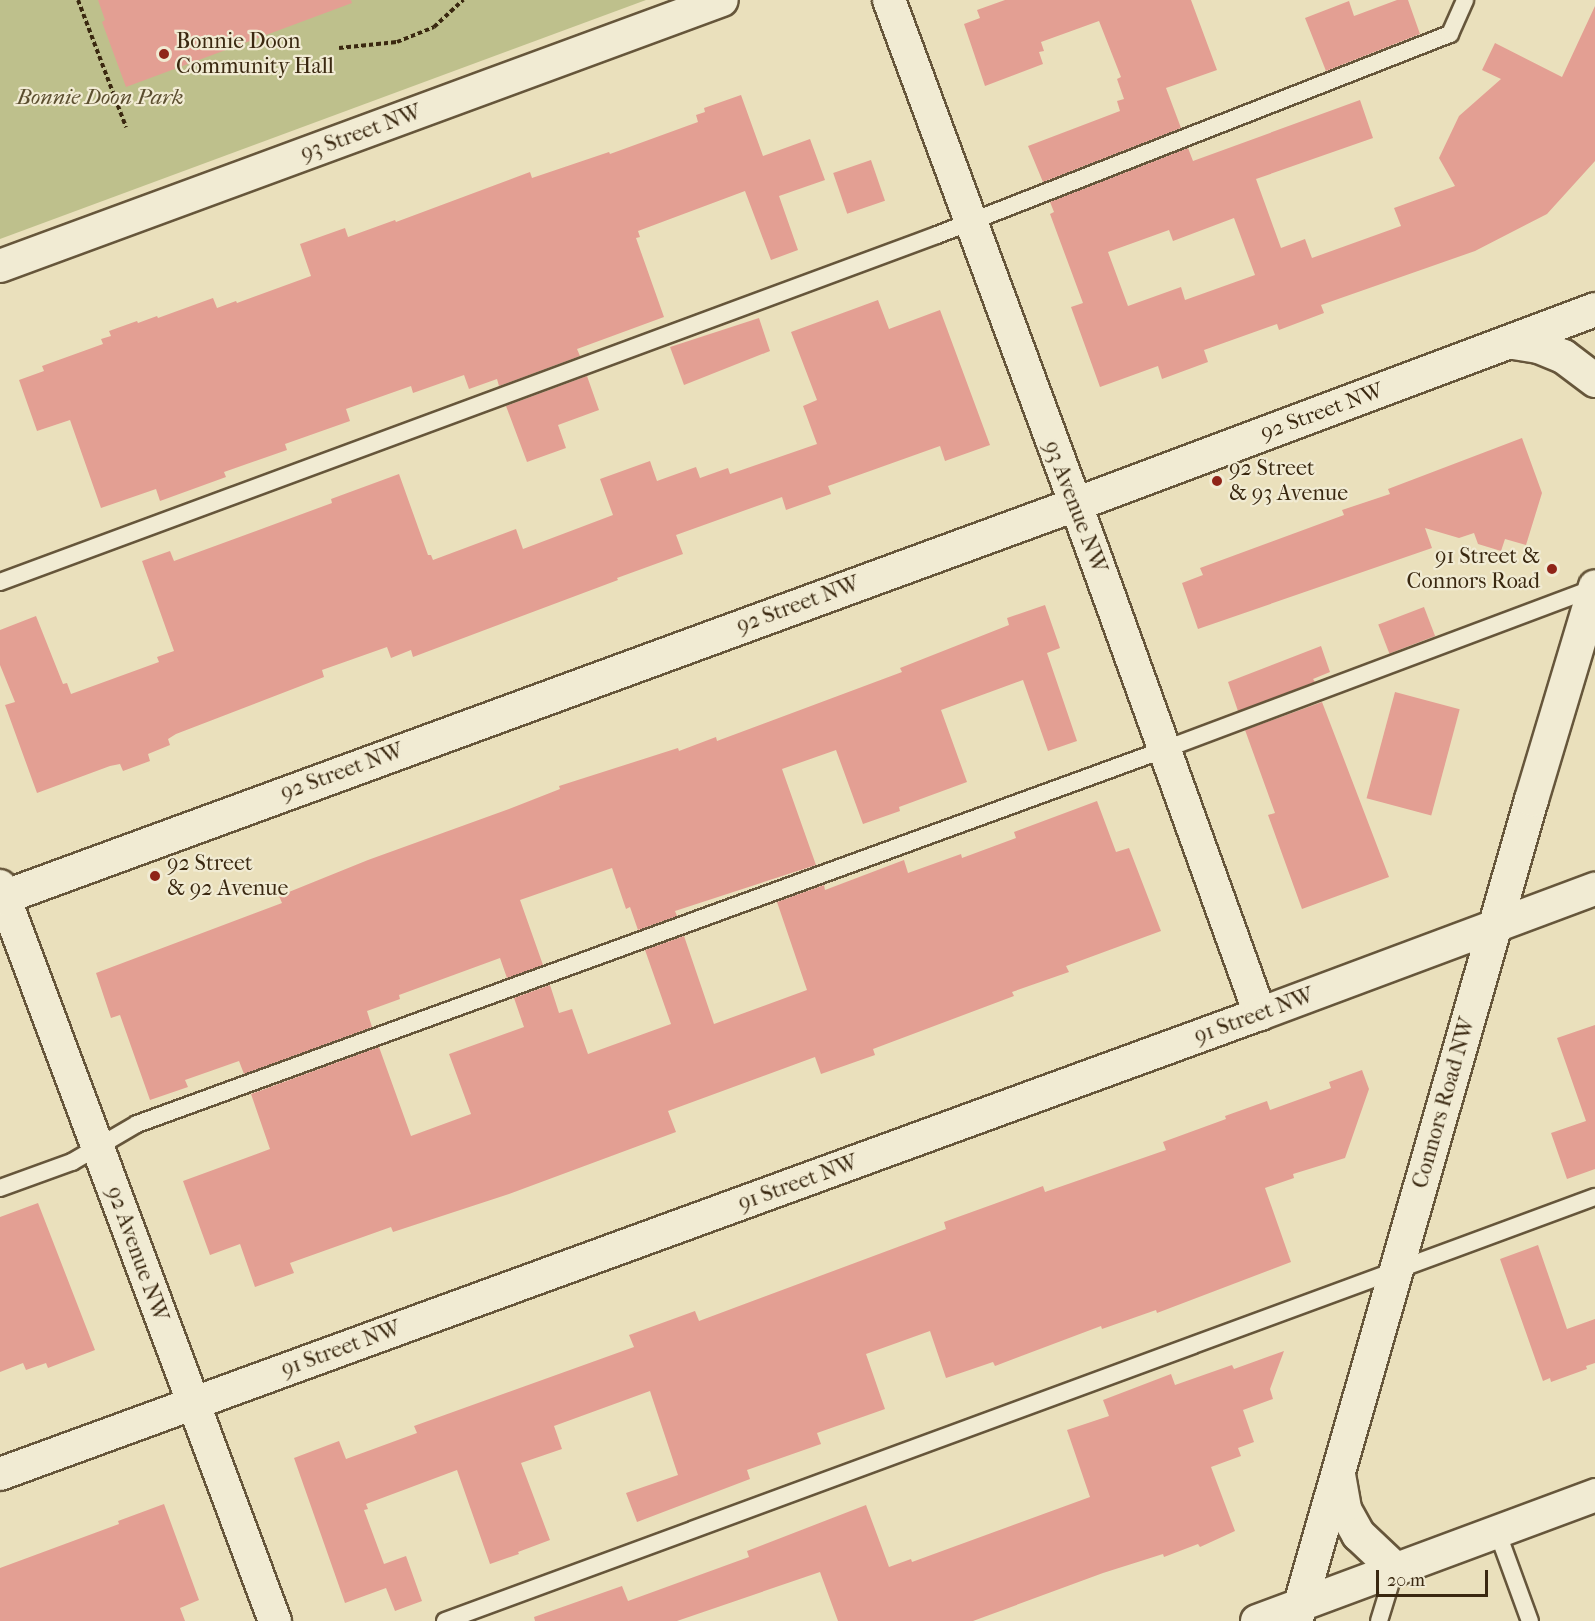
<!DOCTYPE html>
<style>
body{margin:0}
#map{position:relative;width:1595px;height:1621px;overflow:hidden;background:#eae0bc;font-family:"IM FELL French Canon",serif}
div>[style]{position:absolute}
.green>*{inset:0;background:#bec08c}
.building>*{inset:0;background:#e39f93;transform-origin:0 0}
.path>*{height:4px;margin-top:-2px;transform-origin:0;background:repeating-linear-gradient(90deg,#3a2810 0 4.5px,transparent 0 7.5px)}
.roads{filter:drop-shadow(2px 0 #66563b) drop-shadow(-2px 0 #66563b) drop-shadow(0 2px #66563b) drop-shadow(0 -2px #66563b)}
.lane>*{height:16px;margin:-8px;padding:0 8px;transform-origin:8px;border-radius:8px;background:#f1ebd3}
.street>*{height:32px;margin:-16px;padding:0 16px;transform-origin:16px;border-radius:16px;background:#f1ebd3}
.secondary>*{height:33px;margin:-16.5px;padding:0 16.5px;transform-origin:16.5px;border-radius:16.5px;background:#f1ebd3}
.dots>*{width:16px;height:16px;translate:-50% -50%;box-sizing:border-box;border:3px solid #f1ebd3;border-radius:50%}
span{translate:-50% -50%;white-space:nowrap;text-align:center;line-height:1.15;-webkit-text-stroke:4.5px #f1ebd3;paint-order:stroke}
.poi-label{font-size:22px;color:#3a2810}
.left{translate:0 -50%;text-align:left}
.right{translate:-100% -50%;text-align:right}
.park-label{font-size:22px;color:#5b4e2f;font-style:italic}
.street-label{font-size:22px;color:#3a2810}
.scale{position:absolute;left:1376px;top:1570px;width:112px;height:27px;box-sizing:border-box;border:3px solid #3a2810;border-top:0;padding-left:8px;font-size:18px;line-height:21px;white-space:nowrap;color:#3a2810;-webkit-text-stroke:4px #f1ebd3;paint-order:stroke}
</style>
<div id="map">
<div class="green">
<i style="clip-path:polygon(0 0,646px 0,0 239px)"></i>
</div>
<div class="building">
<i style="clip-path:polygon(98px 0,351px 0,352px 3px,126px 87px,102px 22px,105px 20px)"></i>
<i style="clip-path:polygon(1005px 0,1191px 0,1217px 70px,1166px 88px,1181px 128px,1043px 182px,1028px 146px,1120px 111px,1117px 101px,1124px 99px,1117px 79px,1121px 77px,1099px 21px,1041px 42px,1044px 51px,1039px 52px,1043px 64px,985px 86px,964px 24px,980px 18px,977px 10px)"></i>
<i style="clip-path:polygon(1397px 0,1408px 0,1420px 34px,1326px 71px,1305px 18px,1349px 1px,1354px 16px)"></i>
<i style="clip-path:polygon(evenodd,1595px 6px,1595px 161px,1547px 214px,1475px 251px,1321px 305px,1324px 313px,1279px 330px,1277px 324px,1204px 350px,1208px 362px,1162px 379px,1158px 366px,1100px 387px,1071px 307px,1083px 303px,1050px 214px,1054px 212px,1050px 202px,1188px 148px,1193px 161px,1360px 100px,1373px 138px,1256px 179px,1281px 248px,1305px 239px,1312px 258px,1401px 226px,1394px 208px,1455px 186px,1439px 158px,1459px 116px,1501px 79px,1482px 70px,1495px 43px,1562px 77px,1595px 6px,1234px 218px,1255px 275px,1185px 300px,1181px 287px,1128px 306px,1108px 252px,1169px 230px,1173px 241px,1234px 218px)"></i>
<i style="clip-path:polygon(741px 95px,763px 156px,810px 139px,825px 180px,779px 196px,798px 250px,771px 260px,745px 191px,638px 231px,640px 237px,636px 238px,664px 317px,577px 349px,580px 356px,499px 386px,497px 379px,469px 389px,464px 375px,413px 393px,411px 386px,346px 409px,350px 421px,285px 444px,287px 450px,224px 472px,226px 477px,160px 501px,156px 489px,101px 508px,70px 420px,37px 431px,19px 380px,44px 371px,42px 366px,103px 344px,101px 339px,111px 336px,109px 331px,137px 321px,138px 323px,157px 316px,158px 318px,213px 298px,217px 308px,236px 301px,237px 303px,311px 276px,300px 244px,345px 228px,348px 237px,395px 220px,396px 222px,530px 172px,532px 178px,609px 152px,610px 154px,698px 122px,696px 115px,705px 112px,704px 108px)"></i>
<i style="left:871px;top:160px;width:43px;height:40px;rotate:71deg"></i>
<i style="clip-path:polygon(878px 300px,889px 329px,940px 310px,990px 445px,945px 461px,940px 446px,828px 486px,831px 494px,786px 510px,782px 497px,676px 535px,683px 554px,617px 578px,618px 580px,413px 657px,411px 650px,391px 658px,387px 647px,322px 670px,324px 677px,176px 734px,168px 739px,170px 745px,148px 754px,150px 761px,123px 771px,120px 764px,110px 766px,37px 793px,5px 705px,15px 702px,0 665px,0 630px,36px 616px,63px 684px,67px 683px,71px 694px,159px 662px,157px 657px,174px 651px,142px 561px,170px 551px,174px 561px,332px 503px,331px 499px,399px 474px,428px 555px,431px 555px,433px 560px,516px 529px,523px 549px,613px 515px,600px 479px,650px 461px,657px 481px,696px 467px,700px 478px,728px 468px,730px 474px,817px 444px,803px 406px,817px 400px,791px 332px)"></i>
<i style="clip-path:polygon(759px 318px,770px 351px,684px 385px,670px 347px)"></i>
<i style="clip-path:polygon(587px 376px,599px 410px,558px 425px,566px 448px,527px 462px,506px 406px)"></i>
<i style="clip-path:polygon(1522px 438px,1542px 493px,1526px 545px,1505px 539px,1501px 551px,1478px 544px,1474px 533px,1459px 538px,1425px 528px,1432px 548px,1198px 629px,1182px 583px,1203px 575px,1200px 568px,1344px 515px,1342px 510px,1390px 494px,1388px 489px)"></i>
<i style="clip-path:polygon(1045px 605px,1060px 648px,1047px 653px,1077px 741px,1048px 751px,1023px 680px,941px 710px,967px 782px,899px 807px,900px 811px,863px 824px,836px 750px,782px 769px,816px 865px,675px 911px,677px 916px,638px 930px,630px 907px,626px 909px,612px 868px,520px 900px,543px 965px,507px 978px,500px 958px,399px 995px,400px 999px,367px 1011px,372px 1027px,244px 1074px,239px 1061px,185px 1080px,188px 1087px,150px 1100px,120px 1015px,111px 1018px,96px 973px,282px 903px,279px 896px,368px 860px,509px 809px,560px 789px,559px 786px,678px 748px,679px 751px,716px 737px,717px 741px,902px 672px,900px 668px,1009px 625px,1007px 618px)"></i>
<i style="left:1424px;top:607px;width:31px;height:49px;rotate:69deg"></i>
<i style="clip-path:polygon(1321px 646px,1330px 672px,1313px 679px,1315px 682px,1238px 711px,1228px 682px)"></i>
<i style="left:1395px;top:692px;width:67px;height:110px;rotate:15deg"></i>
<i style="clip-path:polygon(1322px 702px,1389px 877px,1302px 909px,1268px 815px,1275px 813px,1245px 730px)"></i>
<i style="clip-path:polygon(1097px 801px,1116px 852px,1129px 848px,1161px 931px,1066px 966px,1069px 972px,1012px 992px,1014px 996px,873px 1049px,875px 1055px,821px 1074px,815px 1057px,668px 1111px,676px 1132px,509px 1194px,393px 1232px,391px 1227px,290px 1263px,294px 1273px,255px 1287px,240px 1244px,210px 1255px,183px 1181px,270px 1149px,251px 1094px,379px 1047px,411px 1136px,471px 1114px,449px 1054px,524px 1027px,514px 998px,550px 985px,559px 1013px,572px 1009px,588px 1054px,671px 1024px,645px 950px,684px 936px,714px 1024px,807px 990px,777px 902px,824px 885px,825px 890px,904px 860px,908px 873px,961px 854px,962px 858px,1016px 838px,1014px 832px)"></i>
<i style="clip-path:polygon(1595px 1025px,1595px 1169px,1567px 1179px,1551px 1133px,1586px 1121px,1557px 1038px)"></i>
<i style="clip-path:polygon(1362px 1070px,1369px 1089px,1345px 1158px,1293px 1174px,1294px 1178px,1265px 1188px,1291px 1262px,1157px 1313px,1156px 1310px,1102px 1329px,1101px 1326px,995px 1366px,993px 1362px,946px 1378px,930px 1331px,866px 1354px,885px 1409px,817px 1433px,821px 1444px,747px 1470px,750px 1479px,637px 1522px,626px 1493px,678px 1475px,650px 1391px,554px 1426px,562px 1449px,521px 1463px,550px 1540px,518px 1552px,519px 1554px,490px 1564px,457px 1470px,366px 1504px,368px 1509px,364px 1510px,384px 1564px,406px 1556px,422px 1601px,395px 1611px,386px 1588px,345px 1603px,294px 1458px,339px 1441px,346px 1459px,417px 1433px,414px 1426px,634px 1347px,629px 1335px,695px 1311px,699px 1321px,946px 1229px,944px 1222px,994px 1204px,1043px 1186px,1045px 1192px,1166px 1150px,1163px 1142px,1226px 1119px,1225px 1116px,1267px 1101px,1270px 1110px,1331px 1088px,1329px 1082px)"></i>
<i style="clip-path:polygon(38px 1203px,95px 1350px,48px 1368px,46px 1363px,26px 1370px,23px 1363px,0 1372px,0 1217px)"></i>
<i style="clip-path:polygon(1538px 1245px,1567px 1329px,1595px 1319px,1595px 1363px,1586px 1366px,1587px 1369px,1551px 1382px,1550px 1378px,1543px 1381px,1500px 1259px)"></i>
<i style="clip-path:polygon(1284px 1351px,1270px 1389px,1273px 1399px,1243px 1410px,1254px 1442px,1238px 1448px,1241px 1456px,1211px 1467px,1235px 1531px,1200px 1547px,1198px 1544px,1164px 1557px,1163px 1554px,1103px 1573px,973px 1621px,838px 1621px,820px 1572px,677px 1621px,535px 1621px,534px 1617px,622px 1586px,628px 1601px,749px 1557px,747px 1551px,866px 1505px,889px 1567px,911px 1559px,912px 1562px,1090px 1497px,1067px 1430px,1109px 1416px,1103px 1400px,1171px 1374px,1175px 1385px,1232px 1365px,1234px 1369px)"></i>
<i style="clip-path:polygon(164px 1504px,199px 1600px,180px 1608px,185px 1621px,0 1621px,0 1568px,119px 1524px,118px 1521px)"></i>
</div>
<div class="path">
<i style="left:78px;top:0;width:136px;rotate:69.3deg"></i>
<i style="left:339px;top:48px;width:58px;rotate:-5.9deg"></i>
<i style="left:397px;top:42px;width:40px;rotate:-22deg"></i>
<i style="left:434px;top:27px;width:40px;rotate:-43deg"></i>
</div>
<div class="roads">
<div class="lane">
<i style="left:0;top:582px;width:999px;rotate:-20.32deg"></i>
<i style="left:937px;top:235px;width:551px;rotate:-21.4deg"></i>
<i style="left:1450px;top:34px;width:37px;rotate:-66deg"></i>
<i style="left:0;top:1188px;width:77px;rotate:-19.9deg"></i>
<i style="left:72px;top:1162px;width:75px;rotate:-30.3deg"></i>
<i style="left:137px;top:1124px;width:1092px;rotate:-20.03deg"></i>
<i style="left:1163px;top:750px;width:461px;rotate:-20.6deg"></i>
<i style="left:1497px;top:1531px;width:96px;rotate:69.9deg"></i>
<i style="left:445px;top:1621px;width:1226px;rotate:-20.24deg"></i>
<i style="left:1379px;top:1621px;width:54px;rotate:-72.9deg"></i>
</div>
<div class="street">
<i style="left:889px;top:0;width:579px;rotate:69.69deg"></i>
<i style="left:1090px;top:543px;width:501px;rotate:70.15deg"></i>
<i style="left:0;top:266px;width:769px;rotate:-20.22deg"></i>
<i style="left:0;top:886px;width:785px;rotate:69.49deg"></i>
<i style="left:0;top:1474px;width:1341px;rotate:-20.06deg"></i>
<i style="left:1260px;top:1014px;width:358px;rotate:-20.5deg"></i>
<i style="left:1257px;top:1621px;width:361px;rotate:-20.4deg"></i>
</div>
<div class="secondary">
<i style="left:1513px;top:342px;width:25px;rotate:9deg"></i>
<i style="left:1538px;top:346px;width:27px;rotate:22deg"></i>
<i style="left:1563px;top:356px;width:40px;rotate:37deg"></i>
<i style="left:0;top:898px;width:1145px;rotate:-20.13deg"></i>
<i style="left:1075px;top:504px;width:555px;rotate:-20.56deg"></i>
<i style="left:1338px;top:1474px;width:36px;rotate:80deg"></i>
<i style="left:1344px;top:1509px;width:29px;rotate:61deg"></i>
<i style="left:1358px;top:1534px;width:51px;rotate:43.4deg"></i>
<i style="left:1295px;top:1621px;width:855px;rotate:-73.98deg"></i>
<i style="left:1531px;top:799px;width:222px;rotate:-73.3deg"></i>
</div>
</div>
<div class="dots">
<i style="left:164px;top:54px;background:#8f2418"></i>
<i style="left:1217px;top:481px;background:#8f2418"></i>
<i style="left:1552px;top:569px;background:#8f2418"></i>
<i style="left:155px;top:876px;background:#8f2418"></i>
</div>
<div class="poi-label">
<span class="left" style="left:176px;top:54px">Bonnie Doon<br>Community Hall</span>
<span class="left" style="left:1229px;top:481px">92 Street<br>&amp; 93 Avenue</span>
<span class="right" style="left:1540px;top:569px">91 Street &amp;<br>Connors Road</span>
<span class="left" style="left:167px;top:876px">92 Street<br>&amp; 92 Avenue</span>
</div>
<div class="park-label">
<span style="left:100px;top:98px">Bonnie Doon Park</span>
</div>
<div class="street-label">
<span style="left:361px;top:133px;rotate:-20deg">93 Street NW</span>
<span style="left:1322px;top:412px;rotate:-20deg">92 Street NW</span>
<span style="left:1075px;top:507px;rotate:69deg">93 Avenue NW</span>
<span style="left:798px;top:605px;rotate:-20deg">92 Street NW</span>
<span style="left:342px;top:772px;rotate:-20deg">92 Street NW</span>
<span style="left:1254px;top:1016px;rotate:-20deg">91 Street NW</span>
<span style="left:1444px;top:1103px;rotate:-74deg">Connors Road NW</span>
<span style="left:798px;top:1183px;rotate:-20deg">91 Street NW</span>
<span style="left:137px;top:1254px;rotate:70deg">92 Avenue NW</span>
<span style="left:341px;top:1349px;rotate:-20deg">91 Street NW</span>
</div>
<div class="scale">20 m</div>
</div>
